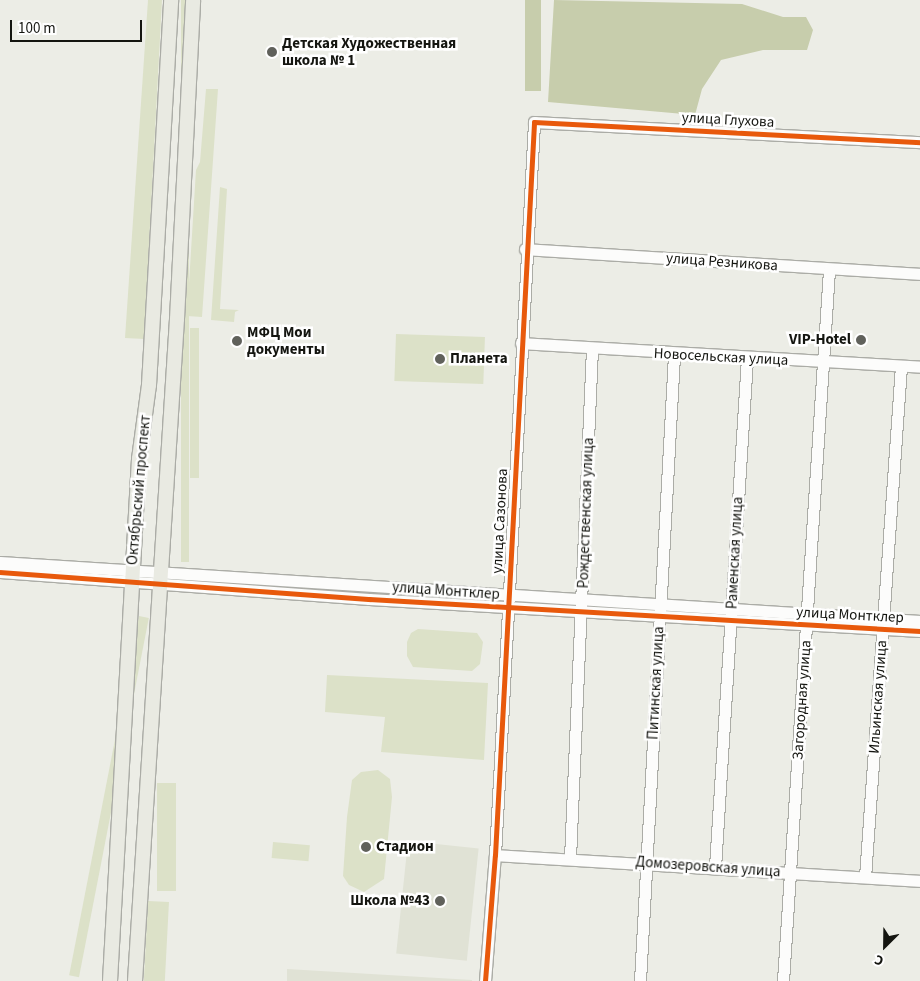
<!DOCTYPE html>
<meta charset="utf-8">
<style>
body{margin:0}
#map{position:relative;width:920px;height:981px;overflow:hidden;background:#ecede6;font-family:"Source Sans 3",sans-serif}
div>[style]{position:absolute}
.built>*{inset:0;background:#e0e2d5;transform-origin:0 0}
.green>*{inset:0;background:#dce1c8;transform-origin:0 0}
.forest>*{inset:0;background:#c7cdac;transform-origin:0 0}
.roads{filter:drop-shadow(1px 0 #abaca6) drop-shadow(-1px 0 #abaca6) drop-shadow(0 1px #abaca6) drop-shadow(0 -1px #abaca6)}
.minor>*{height:11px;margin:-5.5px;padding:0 5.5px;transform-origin:5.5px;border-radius:5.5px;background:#fcfcfb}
.major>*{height:14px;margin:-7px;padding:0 7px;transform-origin:7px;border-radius:7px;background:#e9eae2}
.cycleway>*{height:5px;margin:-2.5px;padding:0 2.5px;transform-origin:2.5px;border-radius:2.5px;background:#e8590c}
.dots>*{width:14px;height:14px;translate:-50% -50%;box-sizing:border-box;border:2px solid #fff;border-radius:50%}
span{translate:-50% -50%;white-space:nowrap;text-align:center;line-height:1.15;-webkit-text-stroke:5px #fff;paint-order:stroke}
.poi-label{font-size:15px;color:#141510;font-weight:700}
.left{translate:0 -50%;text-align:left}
.right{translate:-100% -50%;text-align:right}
.street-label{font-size:15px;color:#141510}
.north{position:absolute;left:860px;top:921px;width:50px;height:50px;-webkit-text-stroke:4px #fff;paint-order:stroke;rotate:203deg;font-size:14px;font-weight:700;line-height:20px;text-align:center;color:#141510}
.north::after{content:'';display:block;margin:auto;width:18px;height:22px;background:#141510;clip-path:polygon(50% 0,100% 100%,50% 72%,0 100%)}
.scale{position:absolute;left:10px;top:20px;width:132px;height:22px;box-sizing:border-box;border:2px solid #141510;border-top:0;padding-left:6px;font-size:15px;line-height:18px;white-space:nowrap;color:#141510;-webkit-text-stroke:4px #fff;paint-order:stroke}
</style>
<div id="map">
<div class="built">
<i style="left:408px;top:841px;width:71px;height:113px;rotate:6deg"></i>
<i style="clip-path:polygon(287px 969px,472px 980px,472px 981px,287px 981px)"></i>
</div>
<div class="green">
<i style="clip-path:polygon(148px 0,162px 0,144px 339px,125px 338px)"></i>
<i style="left:181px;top:0;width:8px;height:562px"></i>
<i style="clip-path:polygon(206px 89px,218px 89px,202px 317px,187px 316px,196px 170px,200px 162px)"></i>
<i style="clip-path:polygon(220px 187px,227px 189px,220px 309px,239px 310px,235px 312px,234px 322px,211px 320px)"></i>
<i style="left:190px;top:328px;width:9px;height:150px"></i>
<i style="left:396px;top:334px;width:89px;height:47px;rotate:2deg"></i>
<i style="left:139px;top:616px;width:10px;height:366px;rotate:11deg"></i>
<i style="clip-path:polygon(418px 629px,477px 633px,483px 642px,480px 664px,472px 671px,413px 667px,407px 656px,407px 642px,411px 633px)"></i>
<i style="clip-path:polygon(327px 675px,488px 683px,484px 760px,381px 752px,385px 717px,325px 712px)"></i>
<i style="clip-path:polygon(378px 770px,390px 779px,392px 797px,384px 879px,364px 892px,349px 885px,343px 876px,347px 817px,352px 780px,361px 772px)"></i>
<i style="left:157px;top:783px;width:19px;height:108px"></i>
<i style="left:273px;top:842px;width:37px;height:16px;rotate:5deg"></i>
<i style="left:148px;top:901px;width:21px;height:80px;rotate:3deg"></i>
</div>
<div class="forest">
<i style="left:525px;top:0;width:16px;height:91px"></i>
<i style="clip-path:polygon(554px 0,742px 4px,783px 17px,806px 17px,813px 30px,807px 50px,763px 50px,721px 60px,702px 89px,695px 115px,548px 102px)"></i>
</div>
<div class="roads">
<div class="minor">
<i style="left:525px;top:249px;width:396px;rotate:3.6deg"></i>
<i style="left:521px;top:343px;width:400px;rotate:3.4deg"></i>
<i style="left:0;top:562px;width:922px;rotate:3.67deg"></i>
<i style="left:0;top:572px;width:370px;rotate:4.2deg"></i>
<i style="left:369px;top:599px;width:552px;rotate:3.32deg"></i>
<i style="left:495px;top:855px;width:426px;rotate:3.5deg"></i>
<i style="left:570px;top:858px;width:510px;rotate:-87.53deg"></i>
<i style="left:715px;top:867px;width:510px;rotate:-86.4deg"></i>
<i style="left:865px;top:877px;width:512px;rotate:-85.97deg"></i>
<i style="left:485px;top:981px;width:126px;rotate:-85.5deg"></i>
<i style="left:495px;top:855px;width:734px;rotate:-86.95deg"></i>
<i style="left:534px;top:122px;width:387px;rotate:3deg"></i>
<i style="left:640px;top:981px;width:627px;rotate:-86.89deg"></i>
<i style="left:783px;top:981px;width:713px;rotate:-86.3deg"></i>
</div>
<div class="major">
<i style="left:110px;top:981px;width:523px;rotate:-86.82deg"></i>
<i style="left:139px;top:459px;width:75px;rotate:-82.3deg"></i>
<i style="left:149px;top:385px;width:386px;rotate:-86.7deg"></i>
<i style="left:135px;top:981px;width:663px;rotate:-86.37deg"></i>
<i style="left:177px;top:319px;width:319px;rotate:-87.1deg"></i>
</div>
</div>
<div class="cycleway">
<i style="left:0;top:572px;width:370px;rotate:4.2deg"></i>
<i style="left:369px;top:599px;width:552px;rotate:3.32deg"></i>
<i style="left:485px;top:981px;width:126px;rotate:-85.5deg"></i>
<i style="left:495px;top:855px;width:734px;rotate:-86.95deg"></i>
<i style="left:534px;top:122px;width:387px;rotate:3deg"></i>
</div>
<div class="dots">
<i style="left:272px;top:52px;background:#60615b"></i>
<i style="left:861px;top:340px;background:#60615b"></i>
<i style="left:237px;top:341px;background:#60615b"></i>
<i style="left:440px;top:359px;background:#60615b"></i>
<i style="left:366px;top:847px;background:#60615b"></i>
<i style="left:440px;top:901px;background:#60615b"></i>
</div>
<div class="poi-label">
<span class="left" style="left:282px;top:52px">Детская Художественная<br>школа № 1</span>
<span class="left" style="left:247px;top:341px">МФЦ Мои<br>документы</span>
<span class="right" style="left:851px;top:340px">VIP-Hotel</span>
<span class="left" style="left:450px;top:359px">Планета</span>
<span class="left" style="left:376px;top:847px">Стадион</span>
<span class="right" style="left:430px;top:901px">Школа №43</span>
</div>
<div class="street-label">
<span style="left:728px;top:120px;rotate:3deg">улица Глухова</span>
<span style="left:722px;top:262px;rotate:4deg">улица Резникова</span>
<span style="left:721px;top:357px;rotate:3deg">Новосельская улица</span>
<span style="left:139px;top:490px;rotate:-85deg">Октябрьский проспект</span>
<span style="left:586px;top:513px;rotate:-88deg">Рождественская улица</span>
<span style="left:500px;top:521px;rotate:-87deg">улица Сазонова</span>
<span style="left:735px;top:553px;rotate:-87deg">Раменская улица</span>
<span style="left:446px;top:591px;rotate:4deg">улица Монтклер</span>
<span style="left:850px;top:615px;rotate:3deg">улица Монтклер</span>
<span style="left:656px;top:683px;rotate:-87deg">Питинская улица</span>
<span style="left:878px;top:697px;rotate:-86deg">Ильинская улица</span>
<span style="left:802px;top:700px;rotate:-86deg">Загородная улица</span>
<span style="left:708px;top:867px;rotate:4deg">Домозеровская улица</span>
</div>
<div class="north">С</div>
<div class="scale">100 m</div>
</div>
